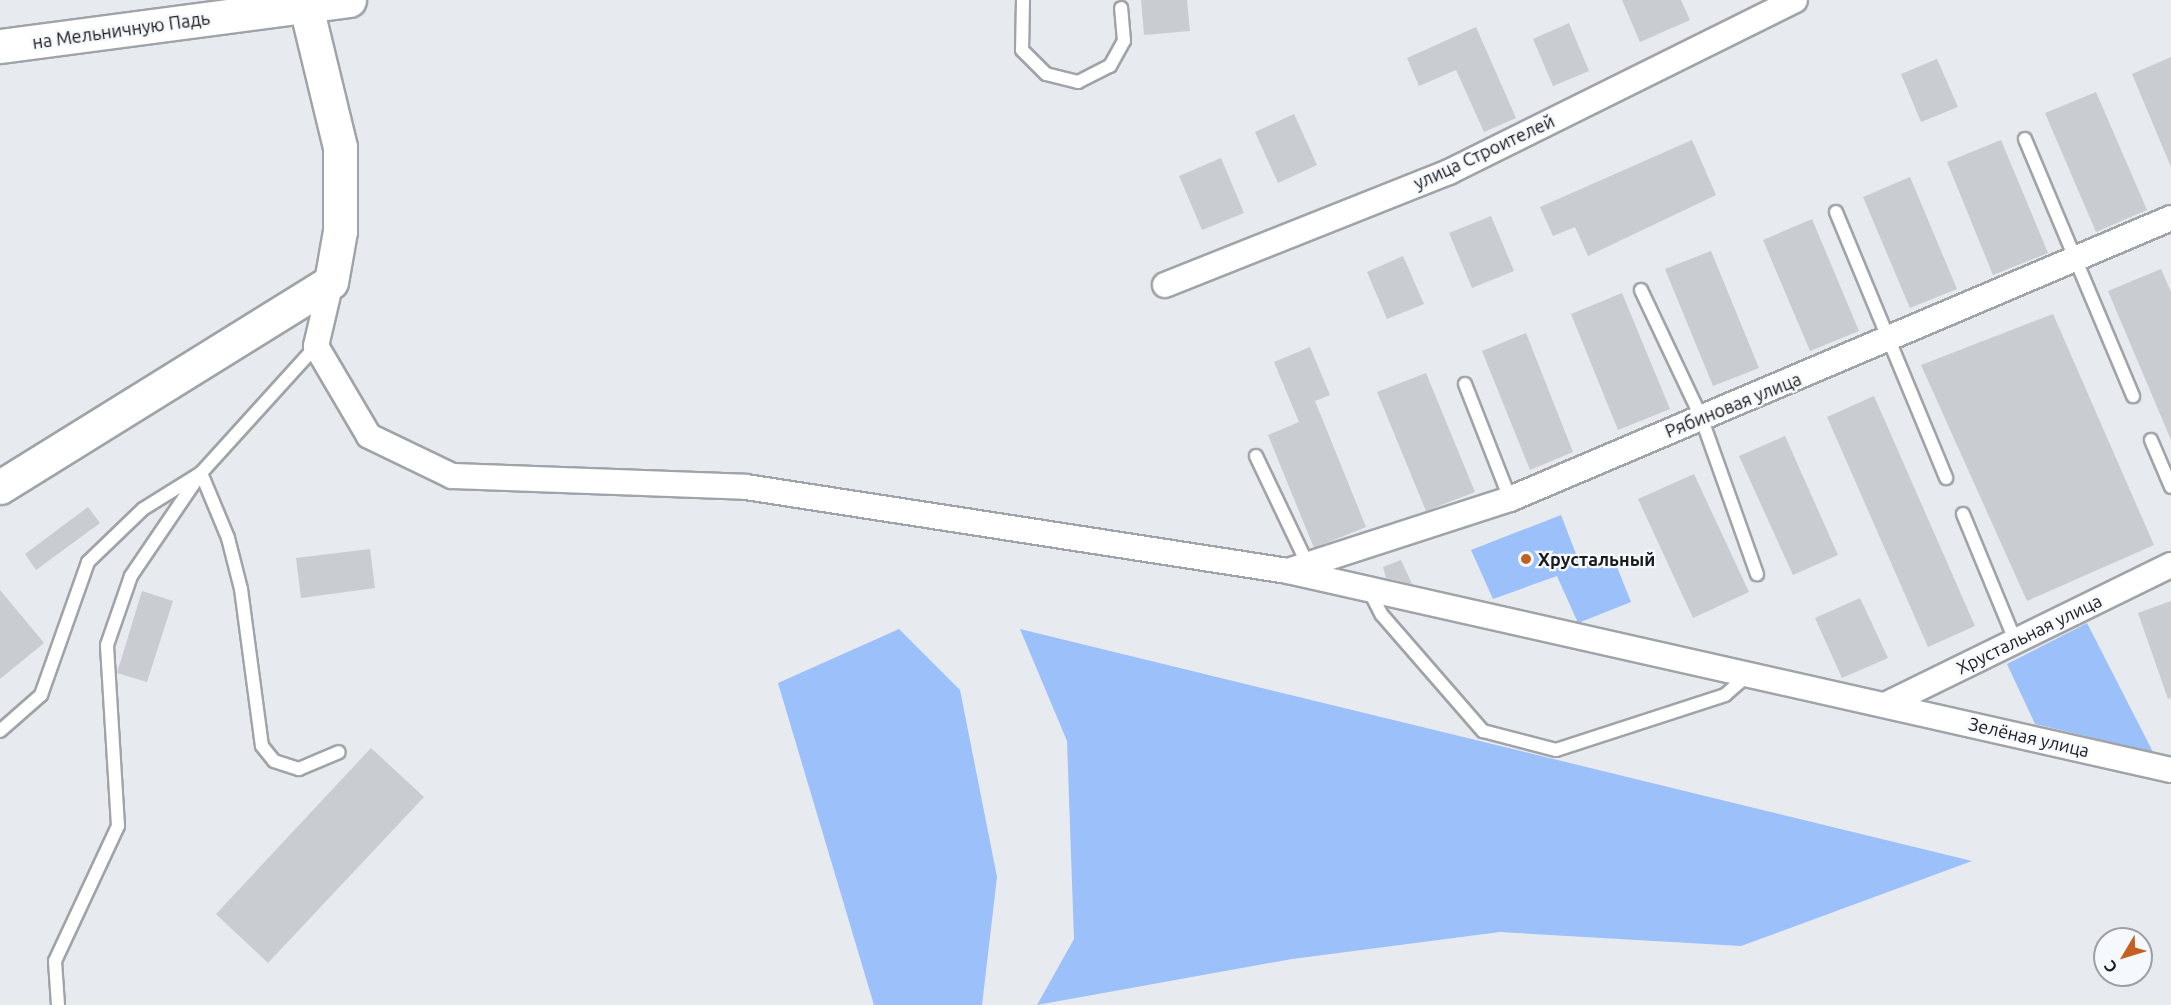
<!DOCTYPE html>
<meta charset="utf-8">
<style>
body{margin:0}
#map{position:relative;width:2171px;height:1005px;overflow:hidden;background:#e7eaef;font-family:Ubuntu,sans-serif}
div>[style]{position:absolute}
.green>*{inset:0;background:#9bc0fa}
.building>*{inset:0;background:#c9ccd0}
.roads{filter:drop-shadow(2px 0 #a0a3a7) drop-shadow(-2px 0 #a0a3a7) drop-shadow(0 2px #a0a3a7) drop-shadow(0 -2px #a0a3a7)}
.lane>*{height:12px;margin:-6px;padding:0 6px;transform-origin:6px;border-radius:6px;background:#fff}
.street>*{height:24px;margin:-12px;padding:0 12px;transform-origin:12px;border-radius:12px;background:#fff}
.secondary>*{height:33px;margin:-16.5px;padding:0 16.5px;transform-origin:16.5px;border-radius:16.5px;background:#fff}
.dots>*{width:16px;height:16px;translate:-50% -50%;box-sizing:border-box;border:3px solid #f5f8fc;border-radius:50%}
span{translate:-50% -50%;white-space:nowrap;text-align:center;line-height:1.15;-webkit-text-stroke:4.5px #f5f8fc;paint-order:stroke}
.street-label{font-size:18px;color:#191a1c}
.poi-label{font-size:18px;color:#191a1c;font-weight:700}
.left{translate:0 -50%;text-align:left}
.north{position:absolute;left:2093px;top:927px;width:60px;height:60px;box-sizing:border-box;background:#f5f8fc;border:2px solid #9d9fa2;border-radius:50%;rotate:232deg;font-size:16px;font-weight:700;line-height:24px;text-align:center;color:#191a1c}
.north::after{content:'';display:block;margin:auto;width:21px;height:27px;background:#c26121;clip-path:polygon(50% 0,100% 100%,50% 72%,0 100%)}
</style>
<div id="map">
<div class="green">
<i style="clip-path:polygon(1561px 515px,1581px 567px,1613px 557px,1631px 602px,1578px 623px,1557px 576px,1493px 599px,1471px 550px)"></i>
<i style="clip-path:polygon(2087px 623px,2153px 752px,2035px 724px,2007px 664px)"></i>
<i style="clip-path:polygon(899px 629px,960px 690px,997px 877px,982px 1005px,874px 1005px,778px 683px)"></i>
<i style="clip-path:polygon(1020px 629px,1972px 861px,1741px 946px,1500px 932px,1292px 959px,1037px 1005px,1074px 939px,1067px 741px)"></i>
</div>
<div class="building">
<i style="clip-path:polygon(1141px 0,1187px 0,1190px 31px,1144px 35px)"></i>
<i style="clip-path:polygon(1622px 0,1681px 0,1690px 20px,1640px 42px)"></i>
<i style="clip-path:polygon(1569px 23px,1589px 71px,1553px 86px,1533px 39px)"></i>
<i style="clip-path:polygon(1476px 27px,1516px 118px,1484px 132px,1456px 70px,1419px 86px,1407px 58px)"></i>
<i style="clip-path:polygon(2171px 57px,2171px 167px,2132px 74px)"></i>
<i style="clip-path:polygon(1937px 59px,1958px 107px,1921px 122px,1901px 74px)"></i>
<i style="clip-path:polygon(2096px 92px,2147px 210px,2096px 232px,2045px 113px)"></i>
<i style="clip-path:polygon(1294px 114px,1317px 165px,1278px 183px,1255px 132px)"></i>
<i style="clip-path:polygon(1692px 140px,1716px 195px,1588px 256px,1575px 227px,1553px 236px,1540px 207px)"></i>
<i style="clip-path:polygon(2001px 140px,2048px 253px,1993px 275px,1947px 162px)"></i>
<i style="clip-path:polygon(1221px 158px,1244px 213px,1202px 230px,1179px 176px)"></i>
<i style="clip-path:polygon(1910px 177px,1957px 289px,1910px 308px,1863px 197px)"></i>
<i style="clip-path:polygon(1491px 216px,1514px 271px,1472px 288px,1449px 233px)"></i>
<i style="clip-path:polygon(1812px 219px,1859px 331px,1810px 351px,1763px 240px)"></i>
<i style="clip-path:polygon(1711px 251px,1759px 368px,1713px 386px,1665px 269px)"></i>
<i style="clip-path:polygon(1403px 256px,1424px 304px,1387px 319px,1367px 272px)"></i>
<i style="clip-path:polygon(2161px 269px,2171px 292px,2171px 440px,2108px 291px)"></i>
<i style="clip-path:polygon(1622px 293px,1670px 409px,1618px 430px,1571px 314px)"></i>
<i style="clip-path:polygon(2053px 314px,2154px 545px,2027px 601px,1921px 365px)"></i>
<i style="clip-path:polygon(1526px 333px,1573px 452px,1530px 470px,1482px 351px)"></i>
<i style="clip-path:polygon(1310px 347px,1330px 395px,1315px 401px,1366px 527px,1314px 548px,1268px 435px,1299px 422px,1274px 362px)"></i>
<i style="clip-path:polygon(1426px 373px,1475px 492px,1426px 511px,1377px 392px)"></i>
<i style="clip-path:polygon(1874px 396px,1975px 626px,1928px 647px,1827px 417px)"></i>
<i style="clip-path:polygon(1785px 436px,1838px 555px,1793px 575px,1739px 456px)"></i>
<i style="clip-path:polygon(1694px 474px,1749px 592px,1693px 618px,1638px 499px)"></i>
<i style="clip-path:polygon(88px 507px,100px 523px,36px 570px,25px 554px)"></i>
<i style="clip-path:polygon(370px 549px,375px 588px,301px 598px,296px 558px)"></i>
<i style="clip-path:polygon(1401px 560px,1412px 584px,1386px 578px,1383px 567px)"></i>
<i style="clip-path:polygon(0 590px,44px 643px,0 679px)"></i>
<i style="clip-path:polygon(142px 591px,173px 601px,147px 682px,117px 673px)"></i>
<i style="clip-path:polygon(1860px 598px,1888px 658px,1842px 678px,1815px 618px)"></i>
<i style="clip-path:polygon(2171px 601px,2171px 698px,2168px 699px,2138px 613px)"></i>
<i style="clip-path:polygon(371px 748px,424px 797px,268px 963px,216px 914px)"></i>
</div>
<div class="roads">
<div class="lane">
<i style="left:1023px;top:0;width:50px;rotate:91.1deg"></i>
<i style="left:1022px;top:50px;width:34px;rotate:45deg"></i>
<i style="left:1046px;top:74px;width:33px;rotate:14deg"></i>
<i style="left:1078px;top:82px;width:36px;rotate:-27deg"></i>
<i style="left:1110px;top:66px;width:29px;rotate:-61deg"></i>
<i style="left:1124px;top:41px;width:33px;rotate:-95deg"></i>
<i style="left:2025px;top:139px;width:279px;rotate:67.2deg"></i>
<i style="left:1836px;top:212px;width:288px;rotate:67.5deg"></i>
<i style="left:1641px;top:290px;width:140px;rotate:64.7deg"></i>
<i style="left:1701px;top:417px;width:167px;rotate:70.4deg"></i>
<i style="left:1465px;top:384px;width:123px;rotate:68.6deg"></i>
<i style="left:2151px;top:440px;width:51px;rotate:66.9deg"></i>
<i style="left:1256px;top:456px;width:119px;rotate:64.5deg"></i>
<i style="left:201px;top:473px;width:70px;rotate:67.4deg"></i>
<i style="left:228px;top:538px;width:53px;rotate:75.7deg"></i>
<i style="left:241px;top:589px;width:158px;rotate:82.4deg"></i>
<i style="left:262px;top:746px;width:19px;rotate:51deg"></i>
<i style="left:274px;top:761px;width:26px;rotate:18deg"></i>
<i style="left:299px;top:769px;width:43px;rotate:-23deg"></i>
<i style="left:1963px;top:514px;width:136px;rotate:67.6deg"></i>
<i style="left:1369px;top:590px;width:28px;rotate:63deg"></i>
<i style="left:1382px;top:615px;width:154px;rotate:49deg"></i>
<i style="left:1483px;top:731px;width:75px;rotate:14.6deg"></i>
<i style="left:1556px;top:750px;width:178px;rotate:-18deg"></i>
<i style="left:1725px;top:695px;width:30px;rotate:-41deg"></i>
<i style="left:0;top:731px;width:55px;rotate:-41.3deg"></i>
<i style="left:41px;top:695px;width:141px;rotate:-70.5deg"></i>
<i style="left:88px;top:562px;width:76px;rotate:-43.9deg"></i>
<i style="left:143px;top:509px;width:68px;rotate:-31.8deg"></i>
<i style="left:201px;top:473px;width:171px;rotate:-47.8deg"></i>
<i style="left:58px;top:1005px;width:44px;rotate:-93.9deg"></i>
<i style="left:55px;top:961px;width:149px;rotate:-65deg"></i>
<i style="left:118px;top:826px;width:181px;rotate:-93.5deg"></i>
<i style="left:107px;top:645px;width:73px;rotate:-70.8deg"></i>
<i style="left:131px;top:576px;width:125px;rotate:-55.8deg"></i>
</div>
<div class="street">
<i style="left:331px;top:282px;width:66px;rotate:103.2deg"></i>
<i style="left:316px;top:346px;width:104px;rotate:59.5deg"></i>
<i style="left:369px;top:436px;width:92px;rotate:25.7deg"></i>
<i style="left:452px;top:476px;width:294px;rotate:2.1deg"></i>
<i style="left:746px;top:487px;width:548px;rotate:8.81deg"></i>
<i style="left:1288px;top:571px;width:905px;rotate:12.7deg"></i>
<i style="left:1165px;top:285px;width:306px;rotate:-21.7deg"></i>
<i style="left:1449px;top:172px;width:386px;rotate:-26.4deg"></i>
<i style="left:1288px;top:571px;width:233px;rotate:-18deg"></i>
<i style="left:1510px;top:499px;width:718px;rotate:-23.03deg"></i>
<i style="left:1887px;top:704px;width:316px;rotate:-26.1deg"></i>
</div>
<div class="secondary">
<i style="left:0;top:46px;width:352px;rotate:-7.5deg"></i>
<i style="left:0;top:487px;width:389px;rotate:-31.8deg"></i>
<i style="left:331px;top:282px;width:52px;rotate:-80deg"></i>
<i style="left:340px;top:231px;width:84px;rotate:-90deg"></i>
<i style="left:340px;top:147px;width:145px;rotate:-103.6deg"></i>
</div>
</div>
<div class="dots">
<i style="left:1526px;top:559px;background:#c26121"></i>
</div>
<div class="street-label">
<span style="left:121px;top:30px;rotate:-8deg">на Мельничную Падь</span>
<span style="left:1484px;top:152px;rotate:-25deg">улица Строителей</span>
<span style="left:1733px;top:405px;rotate:-22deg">Рябиновая улица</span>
<span style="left:2029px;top:634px;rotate:-26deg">Хрустальная улица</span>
<span style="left:2029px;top:737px;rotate:13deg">Зелёная улица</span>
</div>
<div class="poi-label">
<span class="left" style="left:1538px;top:559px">Хрустальный</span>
</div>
<div class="north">С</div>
</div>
